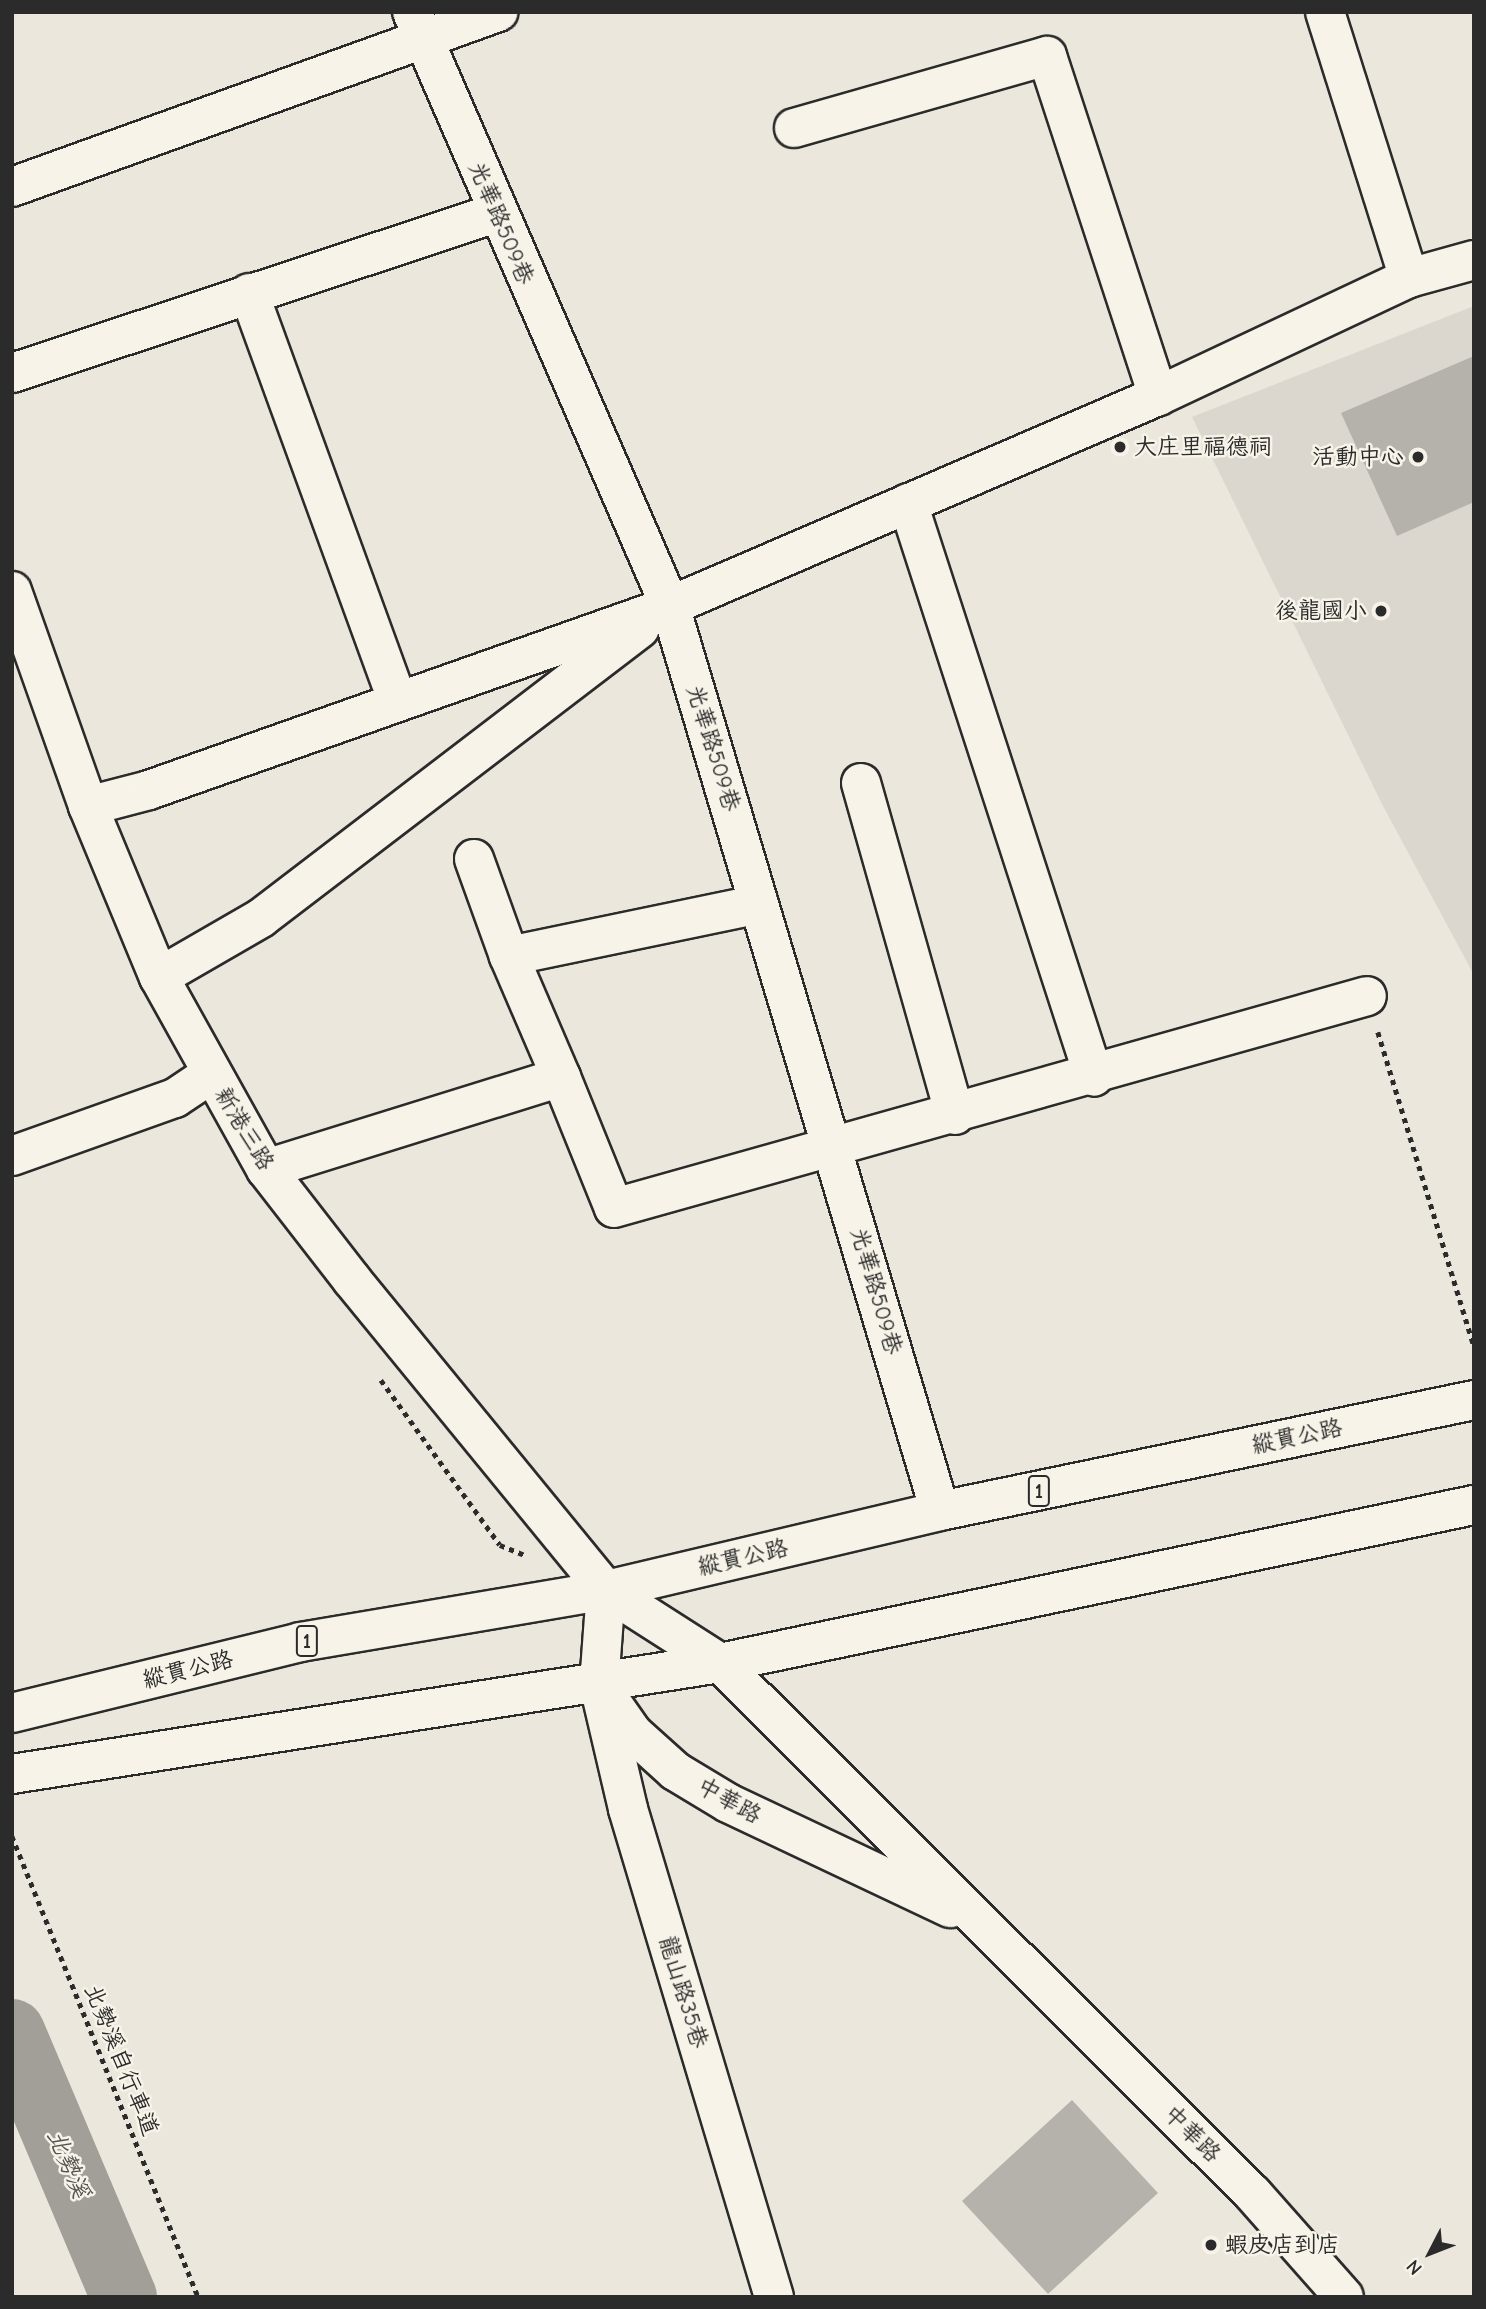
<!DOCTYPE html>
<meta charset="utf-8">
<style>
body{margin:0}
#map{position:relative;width:1486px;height:2309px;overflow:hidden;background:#ebe7dd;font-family:"Comic Neue","LXGW WenKai TC",sans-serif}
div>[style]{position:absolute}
.built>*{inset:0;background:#dbd7ce}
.river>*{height:66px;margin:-33px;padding:0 33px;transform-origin:33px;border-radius:33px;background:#a29f98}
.building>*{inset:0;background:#b5b2ab}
.path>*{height:4.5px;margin-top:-2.25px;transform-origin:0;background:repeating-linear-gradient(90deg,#2b2b2b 0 5px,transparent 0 10px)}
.roads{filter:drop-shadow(2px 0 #2b2b2b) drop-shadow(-2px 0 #2b2b2b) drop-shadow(0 2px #2b2b2b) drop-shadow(0 -2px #2b2b2b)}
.minor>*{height:38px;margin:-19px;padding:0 19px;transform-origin:19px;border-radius:19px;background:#f7f3e8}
.major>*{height:38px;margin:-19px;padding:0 19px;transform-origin:19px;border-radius:19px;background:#f7f3e8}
.dots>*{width:19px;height:19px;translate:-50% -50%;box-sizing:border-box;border:4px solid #f7f3e8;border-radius:50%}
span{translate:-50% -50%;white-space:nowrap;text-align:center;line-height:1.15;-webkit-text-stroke:5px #f7f3e8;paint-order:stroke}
.shield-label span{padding:2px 5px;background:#f7f3e8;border:2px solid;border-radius:5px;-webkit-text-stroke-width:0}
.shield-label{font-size:21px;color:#2b2b2b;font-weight:700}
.street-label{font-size:23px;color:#2b2b2b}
.poi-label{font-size:23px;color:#2b2b2b}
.left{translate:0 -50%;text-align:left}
.right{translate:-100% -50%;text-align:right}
.water-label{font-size:24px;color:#555451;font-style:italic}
.frame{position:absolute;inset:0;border:14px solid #2b2b2b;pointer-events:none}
.north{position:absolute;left:1395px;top:2218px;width:70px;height:70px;-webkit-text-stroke:5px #f7f3e8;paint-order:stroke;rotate:228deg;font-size:19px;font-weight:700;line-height:28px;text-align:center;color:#2b2b2b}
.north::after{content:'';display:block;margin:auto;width:24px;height:32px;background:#2b2b2b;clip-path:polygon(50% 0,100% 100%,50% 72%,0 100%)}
</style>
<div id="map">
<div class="built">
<i style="clip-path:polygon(1474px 306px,1474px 975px,1383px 806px,1192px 417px)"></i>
</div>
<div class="river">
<i style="left:12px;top:2032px;width:288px;rotate:67.1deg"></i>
</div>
<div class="building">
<i style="clip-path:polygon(1474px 356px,1474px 502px,1397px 536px,1341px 413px)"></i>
<i style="clip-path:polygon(1072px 2100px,1158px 2193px,1048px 2294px,962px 2201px)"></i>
</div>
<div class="path">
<i style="left:1378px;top:1032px;width:328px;rotate:73deg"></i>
<i style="left:381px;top:1380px;width:203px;rotate:54.2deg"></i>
<i style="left:500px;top:1545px;width:29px;rotate:22deg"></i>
<i style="left:12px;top:1836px;width:497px;rotate:68deg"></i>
</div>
<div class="roads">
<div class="minor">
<i style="left:412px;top:12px;width:648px;rotate:66.52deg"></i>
<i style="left:670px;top:606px;width:944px;rotate:73.39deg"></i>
<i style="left:1325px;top:12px;width:279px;rotate:72.5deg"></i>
<i style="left:794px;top:128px;width:263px;rotate:-15.9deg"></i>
<i style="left:1047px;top:56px;width:358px;rotate:71.9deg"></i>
<i style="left:12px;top:187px;width:517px;rotate:-19.8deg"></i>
<i style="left:249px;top:293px;width:435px;rotate:70deg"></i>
<i style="left:12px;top:373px;width:510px;rotate:-18.29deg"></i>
<i style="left:908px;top:503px;width:603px;rotate:72.05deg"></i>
<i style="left:12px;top:591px;width:228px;rotate:70.5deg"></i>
<i style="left:88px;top:806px;width:185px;rotate:67.5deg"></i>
<i style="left:159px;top:977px;width:220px;rotate:60.9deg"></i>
<i style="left:266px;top:1169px;width:140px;rotate:52.2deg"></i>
<i style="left:352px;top:1280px;width:401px;rotate:50.7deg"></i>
<i style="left:606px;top:1590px;width:135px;rotate:32.6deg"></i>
<i style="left:720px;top:1663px;width:752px;rotate:44.89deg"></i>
<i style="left:1253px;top:2194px;width:137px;rotate:48.5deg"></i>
<i style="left:861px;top:783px;width:345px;rotate:74.2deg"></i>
<i style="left:88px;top:806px;width:63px;rotate:-14.7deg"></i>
<i style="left:149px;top:790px;width:553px;rotate:-19.45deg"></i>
<i style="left:670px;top:606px;width:531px;rotate:-23.28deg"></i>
<i style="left:1158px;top:396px;width:277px;rotate:-25.2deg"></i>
<i style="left:1409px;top:278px;width:67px;rotate:-15.5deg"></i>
<i style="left:474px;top:859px;width:103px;rotate:70.2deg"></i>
<i style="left:159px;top:977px;width:118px;rotate:-30deg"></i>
<i style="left:261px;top:918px;width:477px;rotate:-37.4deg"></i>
<i style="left:561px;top:1077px;width:141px;rotate:68deg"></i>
<i style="left:614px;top:1208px;width:782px;rotate:-15.72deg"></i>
<i style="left:12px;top:1156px;width:173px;rotate:-19.6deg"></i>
<i style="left:175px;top:1098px;width:43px;rotate:-33.7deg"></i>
<i style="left:266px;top:1169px;width:309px;rotate:-17.3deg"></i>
<i style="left:561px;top:1077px;width:132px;rotate:-113.3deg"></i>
<i style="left:509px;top:956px;width:255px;rotate:-11.7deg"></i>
<i style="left:606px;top:1590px;width:95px;rotate:94.2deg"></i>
<i style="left:599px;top:1685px;width:127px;rotate:76.8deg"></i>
<i style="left:628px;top:1809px;width:509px;rotate:73.34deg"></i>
<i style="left:607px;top:1696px;width:45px;rotate:54.9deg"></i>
<i style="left:633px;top:1733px;width:57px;rotate:42.1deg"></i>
<i style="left:675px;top:1771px;width:62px;rotate:31.1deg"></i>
<i style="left:728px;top:1803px;width:246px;rotate:25.3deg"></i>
</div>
<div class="major">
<i style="left:12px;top:1713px;width:297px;rotate:-13.8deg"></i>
<i style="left:300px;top:1642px;width:310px;rotate:-9.6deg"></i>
<i style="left:606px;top:1590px;width:343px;rotate:-13.3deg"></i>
<i style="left:940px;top:1511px;width:545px;rotate:-11.74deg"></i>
<i style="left:12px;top:1774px;width:717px;rotate:-8.91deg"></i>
<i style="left:720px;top:1663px;width:770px;rotate:-11.84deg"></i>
</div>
</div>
<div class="dots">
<i style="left:1120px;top:447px;background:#2b2b2b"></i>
<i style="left:1418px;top:457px;background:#2b2b2b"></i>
<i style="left:1381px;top:611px;background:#2b2b2b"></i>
<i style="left:1211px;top:2245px;background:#2b2b2b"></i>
</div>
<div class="shield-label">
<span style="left:1039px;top:1491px">1</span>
<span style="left:307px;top:1641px">1</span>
</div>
<div class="street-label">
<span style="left:501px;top:223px;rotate:67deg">光華路509巷</span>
<span style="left:713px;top:748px;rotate:73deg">光華路509巷</span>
<span style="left:244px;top:1129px;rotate:59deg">新港三路</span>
<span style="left:876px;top:1291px;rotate:74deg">光華路509巷</span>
<span style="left:1297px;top:1437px;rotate:-12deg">縱貫公路</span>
<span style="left:743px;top:1558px;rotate:-13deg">縱貫公路</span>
<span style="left:188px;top:1670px;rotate:-14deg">縱貫公路</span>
<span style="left:729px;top:1801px;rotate:29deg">中華路</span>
<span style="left:683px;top:1992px;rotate:73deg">龍山路35巷</span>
<span style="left:121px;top:2060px;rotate:68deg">北勢溪自行車道</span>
<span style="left:1192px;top:2134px;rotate:45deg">中華路</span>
</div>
<div class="poi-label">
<span class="left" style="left:1134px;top:447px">大庄里福德祠</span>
<span class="right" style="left:1404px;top:457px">活動中心</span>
<span class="right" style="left:1367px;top:611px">後龍國小</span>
<span class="left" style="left:1225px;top:2245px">蝦皮店到店</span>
</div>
<div class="water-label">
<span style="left:68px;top:2164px;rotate:67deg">北勢溪</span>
</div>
<div class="frame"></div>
<div class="north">N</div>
</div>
